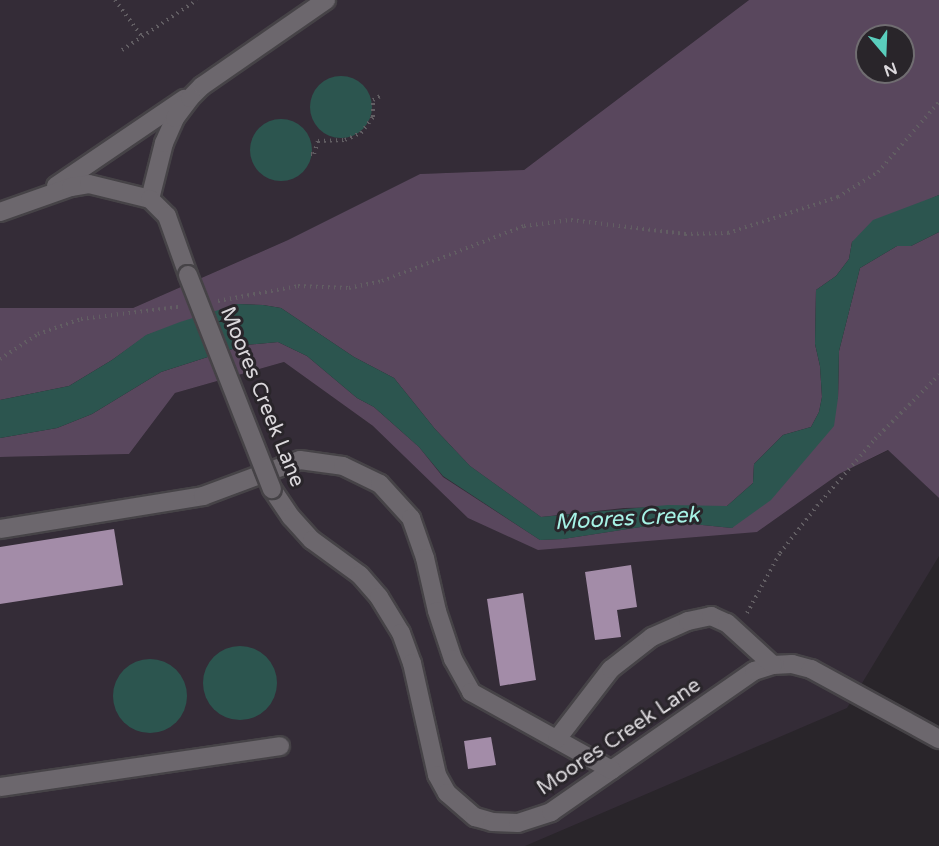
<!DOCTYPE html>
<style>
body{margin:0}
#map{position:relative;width:939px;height:846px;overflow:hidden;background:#29252a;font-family:"Varela Round",sans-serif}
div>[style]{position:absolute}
.built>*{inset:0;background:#342c37}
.green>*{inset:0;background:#59475d}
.water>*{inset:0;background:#2c554f}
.round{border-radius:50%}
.building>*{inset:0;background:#a38ca8}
.path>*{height:4px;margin-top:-2px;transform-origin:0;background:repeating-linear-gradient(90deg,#625e63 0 1.5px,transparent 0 6px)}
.roads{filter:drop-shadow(2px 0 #464347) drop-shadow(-2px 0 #464347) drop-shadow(0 2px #464347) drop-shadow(0 -2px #464347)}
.minor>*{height:18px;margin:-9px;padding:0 9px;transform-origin:9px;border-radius:9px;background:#6c676d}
.bridges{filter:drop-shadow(2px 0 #464347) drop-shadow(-2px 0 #464347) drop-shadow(0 2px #464347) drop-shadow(0 -2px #464347)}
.minor-bridge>*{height:18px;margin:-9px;padding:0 9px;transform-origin:9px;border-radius:9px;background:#6c676d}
span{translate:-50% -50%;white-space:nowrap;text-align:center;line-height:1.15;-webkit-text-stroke:6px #29252a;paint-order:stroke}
.street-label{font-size:21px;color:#dbd8dc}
.water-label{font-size:22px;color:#a6f2e5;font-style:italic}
.north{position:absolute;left:855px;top:24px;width:60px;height:60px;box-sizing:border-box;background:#29252a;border:2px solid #706d71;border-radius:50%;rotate:161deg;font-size:16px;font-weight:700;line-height:24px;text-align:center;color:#dbd8dc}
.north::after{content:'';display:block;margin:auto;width:21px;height:27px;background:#5acebd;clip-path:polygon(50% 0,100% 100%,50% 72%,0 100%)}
</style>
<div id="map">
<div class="built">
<i style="clip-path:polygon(0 0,749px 0,524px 170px,420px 174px,288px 240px,133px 308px,0 308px)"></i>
<i style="clip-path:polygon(284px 362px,373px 426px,757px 532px,839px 474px,889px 450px,939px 498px,939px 556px,847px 708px,525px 846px,0 846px,0 457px,129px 454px,175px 393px)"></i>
</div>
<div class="green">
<i style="clip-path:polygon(evenodd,749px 0,939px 0,939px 195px,910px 208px,852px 242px,849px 259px,836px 276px,816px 290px,815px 344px,820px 366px,822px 397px,819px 412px,811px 427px,783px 435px,754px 464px,753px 483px,727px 506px,624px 508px,541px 517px,470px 466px,435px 429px,394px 378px,354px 357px,281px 308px,263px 305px,238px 304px,147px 335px,112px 360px,69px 386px,0 400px,0 308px,133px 308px,288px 240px,420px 174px,524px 170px,749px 0,867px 36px,903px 36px,903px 72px,867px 72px,867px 36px)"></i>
<i style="clip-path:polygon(939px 232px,939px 498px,888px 450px,839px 474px,757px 532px,538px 550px,468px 518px,373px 426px,284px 362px,175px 393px,129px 454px,0 457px,0 438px,57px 428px,92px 414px,161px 372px,245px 345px,278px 342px,307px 356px,357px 398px,374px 407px,419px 447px,443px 477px,540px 540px,563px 539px,673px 522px,732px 528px,838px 398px,839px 351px,860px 268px,897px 246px,911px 246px)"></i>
</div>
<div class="water">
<i class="round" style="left:310px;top:76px;width:62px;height:62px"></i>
<i class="round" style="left:250px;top:119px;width:62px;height:62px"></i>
<i style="clip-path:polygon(939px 195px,939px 232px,911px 246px,897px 246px,860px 268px,839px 351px,838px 398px,834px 426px,771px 500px,732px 528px,673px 522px,563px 539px,540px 540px,443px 476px,419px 447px,374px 407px,357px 398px,307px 356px,278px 342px,245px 345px,161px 372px,92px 414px,57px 428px,0 438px,0 400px,69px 386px,112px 360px,146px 335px,180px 322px,238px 304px,263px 305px,281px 308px,354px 357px,394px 378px,435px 429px,470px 466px,541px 517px,668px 505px,727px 506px,753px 483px,754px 464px,783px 435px,811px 427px,819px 412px,822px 397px,820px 366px,815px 344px,816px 290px,836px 276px,849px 259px,852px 242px,873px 220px)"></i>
<i class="round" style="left:203px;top:646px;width:74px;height:74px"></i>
<i class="round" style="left:113px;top:659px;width:74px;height:74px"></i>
</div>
<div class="building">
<i style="clip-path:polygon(114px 529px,123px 585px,0 604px,0 547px)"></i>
<i style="clip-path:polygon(631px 565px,637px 607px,617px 610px,621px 637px,595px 640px,585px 572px)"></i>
<i style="clip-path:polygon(523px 593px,536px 680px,500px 686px,487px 599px)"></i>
<i style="clip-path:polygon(491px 737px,496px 765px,468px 769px,464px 741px)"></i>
</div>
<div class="path">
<i style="left:115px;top:0;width:47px;rotate:53.6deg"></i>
<i style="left:122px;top:50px;width:90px;rotate:-33.7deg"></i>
<i style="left:311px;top:154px;width:3px"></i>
<i style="left:314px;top:154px;width:14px;rotate:-73deg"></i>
<i style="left:318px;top:141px;width:27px;rotate:-2deg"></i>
<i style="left:345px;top:140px;width:17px;rotate:-24deg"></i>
<i style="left:361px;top:133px;width:20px;rotate:-53deg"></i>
<i style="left:373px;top:117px;width:17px;rotate:-90deg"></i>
<i style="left:373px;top:100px;width:10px;rotate:-29deg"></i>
<i style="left:218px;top:301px;width:81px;rotate:-10.6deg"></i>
<i style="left:298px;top:286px;width:51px;rotate:2.2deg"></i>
<i style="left:349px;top:288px;width:34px;rotate:-12deg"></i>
<i style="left:382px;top:281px;width:152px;rotate:-21.2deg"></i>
<i style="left:524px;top:226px;width:47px;rotate:-7.3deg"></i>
<i style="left:571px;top:220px;width:115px;rotate:7deg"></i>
<i style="left:685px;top:234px;width:43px;rotate:-1.3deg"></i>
<i style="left:728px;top:233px;width:116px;rotate:-18.1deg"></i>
<i style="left:838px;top:197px;width:47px;rotate:-32deg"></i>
<i style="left:878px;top:172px;width:93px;rotate:-48.9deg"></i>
<i style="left:0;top:359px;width:45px;rotate:-33.3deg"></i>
<i style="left:38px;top:334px;width:46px;rotate:-19.2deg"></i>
<i style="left:81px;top:319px;width:98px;rotate:-7.1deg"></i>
<i style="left:747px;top:613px;width:68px;rotate:-61.2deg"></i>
<i style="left:780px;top:553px;width:60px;rotate:-51.8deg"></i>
<i style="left:817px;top:506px;width:89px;rotate:-49.1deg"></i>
<i style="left:875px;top:439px;width:91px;rotate:-45deg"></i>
</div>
<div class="roads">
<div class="minor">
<i style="left:56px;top:186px;width:155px;rotate:-34.2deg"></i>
<i style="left:150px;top:199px;width:58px;rotate:-76deg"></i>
<i style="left:164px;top:143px;width:27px;rotate:-66deg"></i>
<i style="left:175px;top:118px;width:25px;rotate:-53deg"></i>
<i style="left:190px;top:98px;width:17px;rotate:-45deg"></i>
<i style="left:202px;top:86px;width:151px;rotate:-34.7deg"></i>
<i style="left:0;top:212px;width:75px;rotate:-19.4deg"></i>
<i style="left:71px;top:187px;width:18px;rotate:-9deg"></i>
<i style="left:89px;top:184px;width:63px;rotate:13.8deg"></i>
<i style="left:150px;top:199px;width:24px;rotate:45deg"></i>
<i style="left:167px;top:216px;width:63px;rotate:70.4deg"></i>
<i style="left:272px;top:489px;width:34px;rotate:56deg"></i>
<i style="left:291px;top:517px;width:31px;rotate:48deg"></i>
<i style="left:312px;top:540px;width:59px;rotate:36.1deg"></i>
<i style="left:360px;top:575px;width:29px;rotate:49deg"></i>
<i style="left:379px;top:597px;width:42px;rotate:58.6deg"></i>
<i style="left:401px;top:633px;width:32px;rotate:70deg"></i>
<i style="left:412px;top:663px;width:115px;rotate:77.4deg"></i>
<i style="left:437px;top:775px;width:21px;rotate:61deg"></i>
<i style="left:447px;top:793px;width:37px;rotate:41deg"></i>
<i style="left:475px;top:817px;width:18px;rotate:16deg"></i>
<i style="left:492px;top:822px;width:26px;rotate:2deg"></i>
<i style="left:518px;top:823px;width:35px;rotate:-18deg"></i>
<i style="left:551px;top:812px;width:247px;rotate:-34.8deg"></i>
<i style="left:754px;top:671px;width:20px;rotate:-18deg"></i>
<i style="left:773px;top:665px;width:19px;rotate:-3deg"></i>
<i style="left:792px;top:664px;width:20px;rotate:15deg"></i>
<i style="left:811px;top:669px;width:146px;rotate:28.7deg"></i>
<i style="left:0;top:529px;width:206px;rotate:-9.2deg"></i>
<i style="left:203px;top:496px;width:103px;rotate:-20.4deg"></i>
<i style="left:300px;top:460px;width:43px;rotate:7.9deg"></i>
<i style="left:343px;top:466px;width:41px;rotate:25.9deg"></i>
<i style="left:380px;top:484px;width:46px;rotate:47.6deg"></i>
<i style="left:411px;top:518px;width:42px;rotate:70.7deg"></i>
<i style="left:425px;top:558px;width:54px;rotate:77.2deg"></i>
<i style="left:437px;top:611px;width:51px;rotate:71.6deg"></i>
<i style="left:453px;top:659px;width:38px;rotate:61deg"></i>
<i style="left:471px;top:692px;width:161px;rotate:29deg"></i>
<i style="left:557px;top:739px;width:88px;rotate:-52.4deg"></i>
<i style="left:611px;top:669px;width:52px;rotate:-38deg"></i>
<i style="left:652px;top:637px;width:39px;rotate:-24deg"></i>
<i style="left:688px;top:621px;width:24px;rotate:-12deg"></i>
<i style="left:711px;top:616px;width:17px;rotate:24deg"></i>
<i style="left:727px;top:623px;width:62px;rotate:42.4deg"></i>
<i style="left:0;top:787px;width:283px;rotate:-8.3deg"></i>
</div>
</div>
<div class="bridges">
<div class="minor-bridge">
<i style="left:188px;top:275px;width:230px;rotate:68.6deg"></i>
</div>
</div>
<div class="street-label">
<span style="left:262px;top:397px;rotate:68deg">Moores Creek Lane</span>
<span style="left:619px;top:737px;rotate:-34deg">Moores Creek Lane</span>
</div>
<div class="water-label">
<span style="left:627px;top:519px;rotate:-3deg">Moores Creek</span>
</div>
<div class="north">N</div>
</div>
